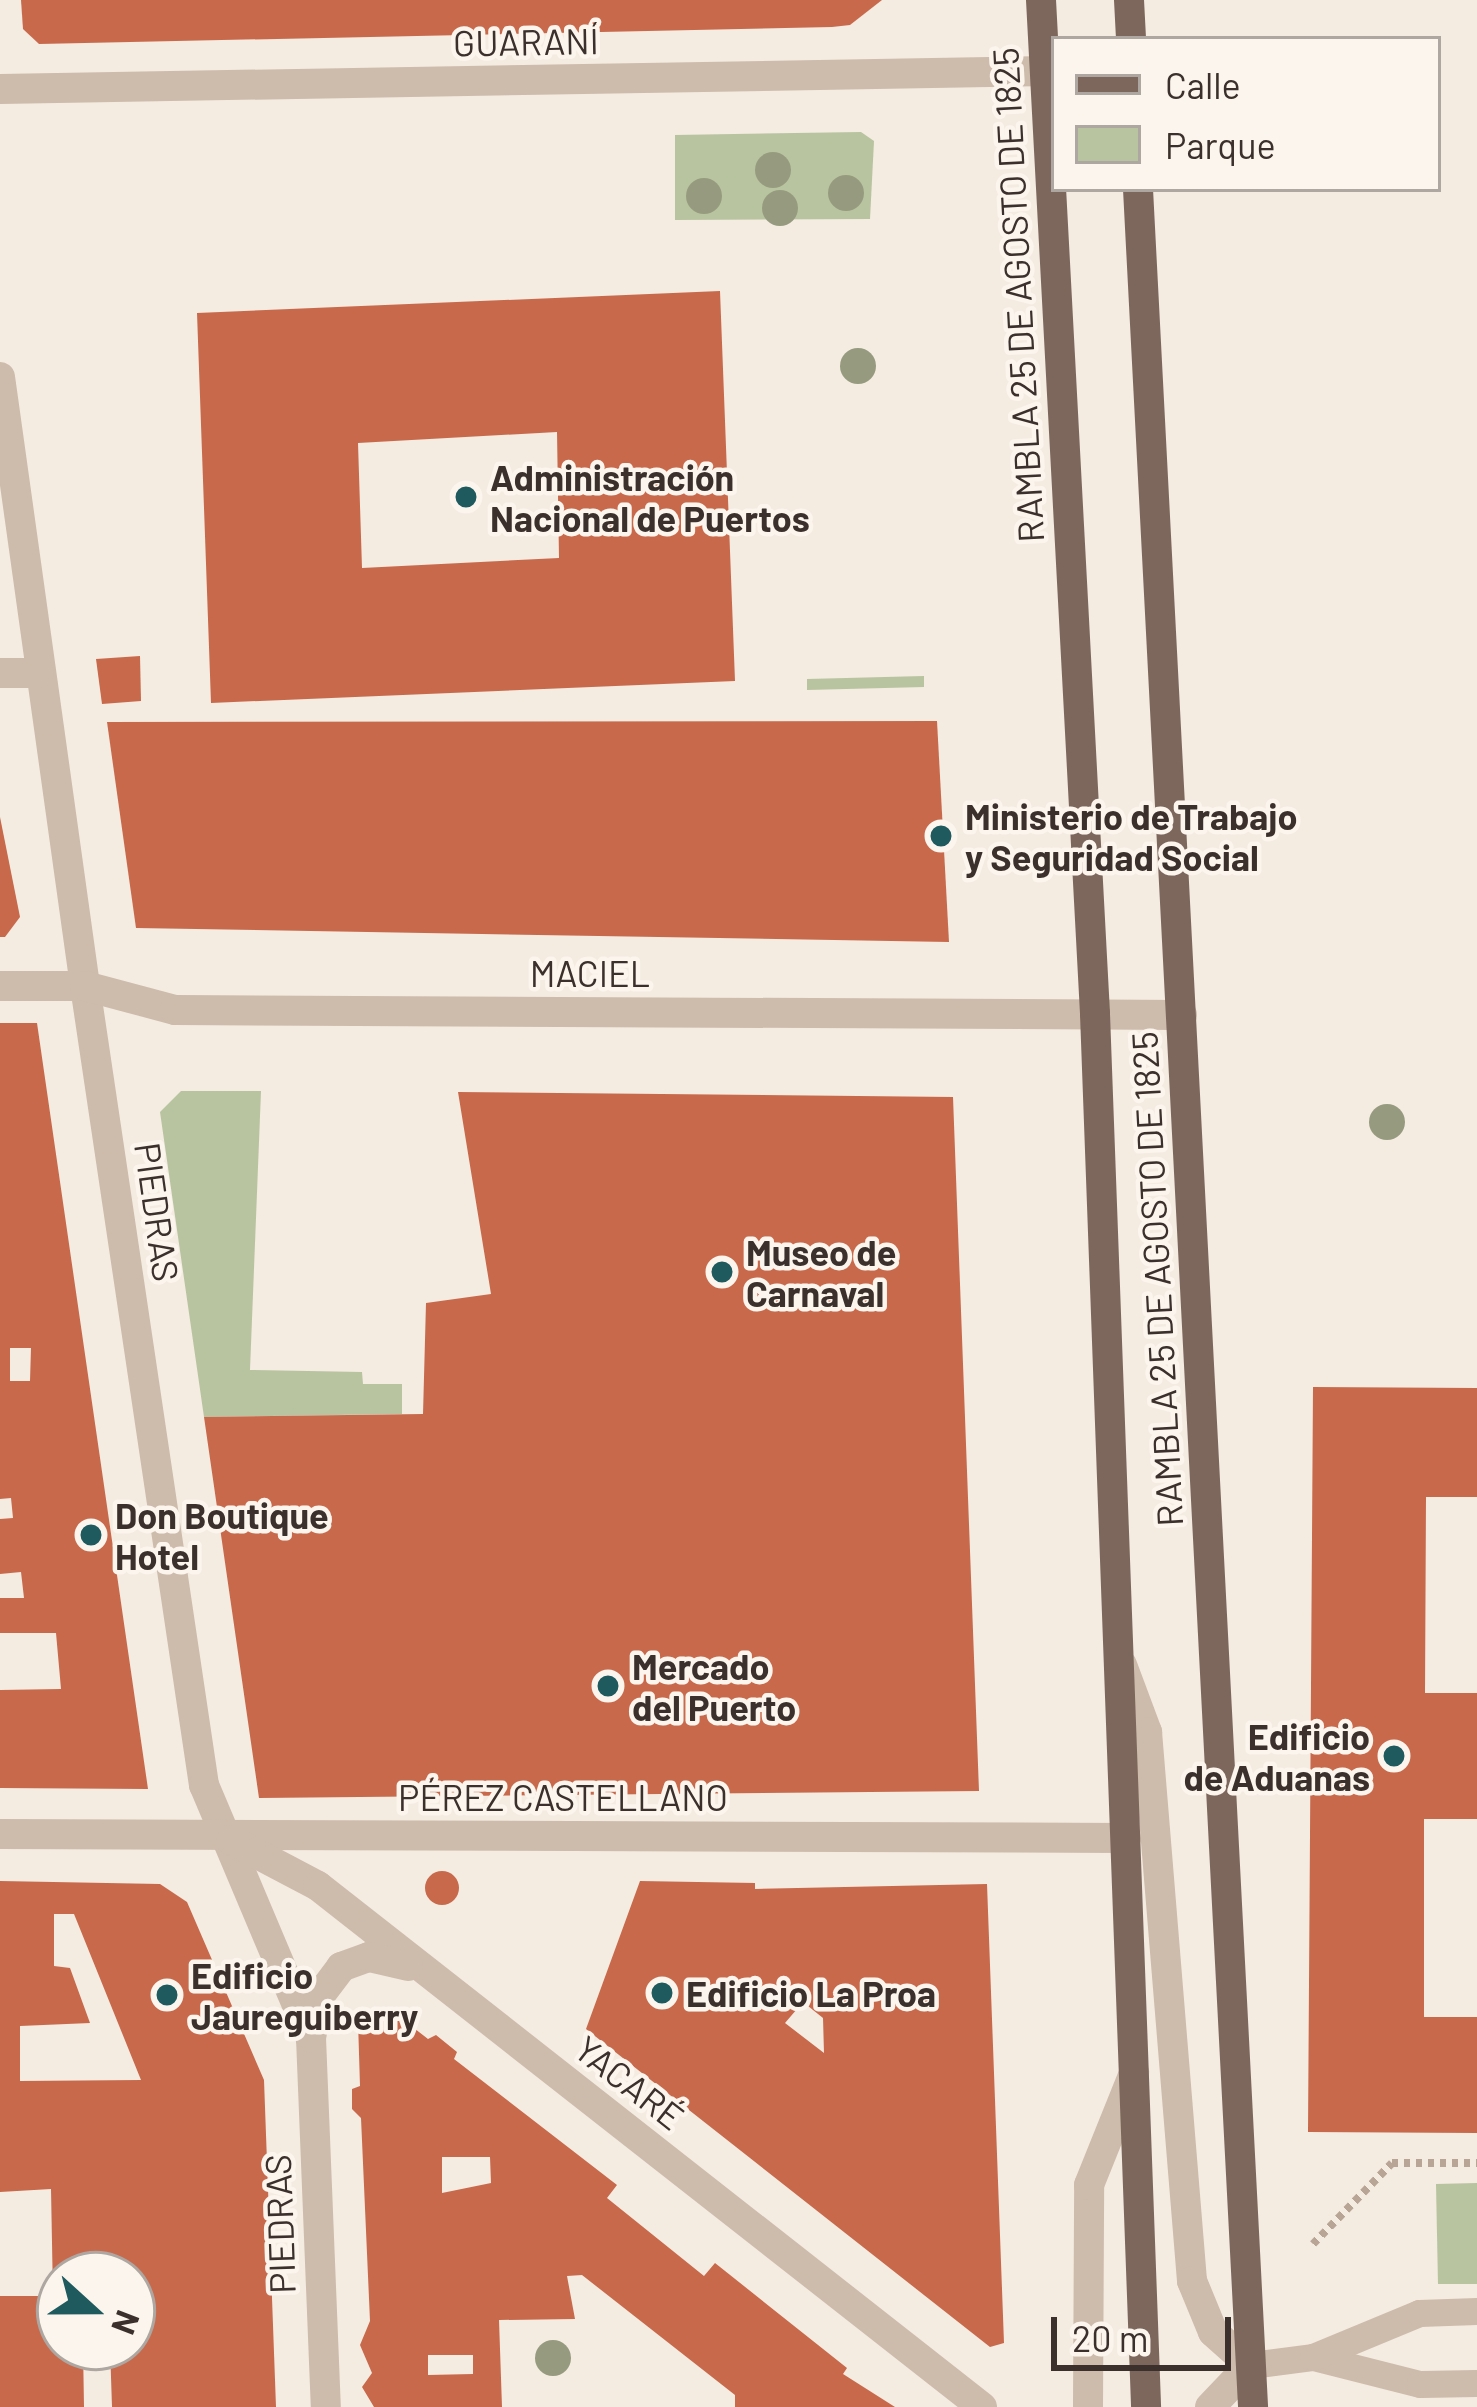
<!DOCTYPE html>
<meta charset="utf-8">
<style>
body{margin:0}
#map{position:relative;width:1477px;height:2407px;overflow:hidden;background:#f4ebe1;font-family:Barlow,sans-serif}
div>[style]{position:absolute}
.green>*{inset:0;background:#b8c4a0}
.building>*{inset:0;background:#c8694b}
.round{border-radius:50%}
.path>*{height:8px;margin-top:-4px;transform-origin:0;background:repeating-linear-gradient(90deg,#b9a596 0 6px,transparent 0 12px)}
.service>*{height:27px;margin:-13.5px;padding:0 13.5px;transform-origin:13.5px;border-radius:13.5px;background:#cdbbac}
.pedestrian>*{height:30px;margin:-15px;padding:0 15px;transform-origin:15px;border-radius:15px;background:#cdbbac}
.minor>*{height:30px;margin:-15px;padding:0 15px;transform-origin:15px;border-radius:15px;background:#cdbbac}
.primary>*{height:30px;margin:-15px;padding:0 15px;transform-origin:15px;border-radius:15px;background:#7d675c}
.trees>*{width:36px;height:36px;margin:-18px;border-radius:50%;background:#969b7f}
.dots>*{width:33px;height:33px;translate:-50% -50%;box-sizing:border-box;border:6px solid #fbf5ee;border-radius:50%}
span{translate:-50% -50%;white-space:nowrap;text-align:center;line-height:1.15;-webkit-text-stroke:9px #fbf5ee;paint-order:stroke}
.street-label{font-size:36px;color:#3b302b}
.poi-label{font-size:36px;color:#3b302b;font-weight:700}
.left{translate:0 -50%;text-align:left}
.right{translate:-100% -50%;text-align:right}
.legend{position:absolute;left:1051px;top:36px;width:390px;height:156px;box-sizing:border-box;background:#fbf5ee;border:3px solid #aea6a0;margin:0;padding:15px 21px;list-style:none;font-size:36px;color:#3b302b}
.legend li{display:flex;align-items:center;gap:24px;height:60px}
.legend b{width:60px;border:3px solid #aea6a0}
.north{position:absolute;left:36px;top:2251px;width:120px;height:120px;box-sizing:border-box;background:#fbf5ee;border:3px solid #aea6a0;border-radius:50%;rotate:111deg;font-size:33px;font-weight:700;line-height:48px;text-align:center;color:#3b302b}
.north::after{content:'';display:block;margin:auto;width:42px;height:54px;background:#1f5a5e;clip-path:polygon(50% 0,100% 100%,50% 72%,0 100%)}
.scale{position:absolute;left:1051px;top:2317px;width:180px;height:54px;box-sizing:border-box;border:6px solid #3b302b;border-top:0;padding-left:15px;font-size:36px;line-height:42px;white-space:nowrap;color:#3b302b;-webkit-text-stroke:9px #fbf5ee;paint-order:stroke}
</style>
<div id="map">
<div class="green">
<i style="clip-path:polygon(861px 132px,874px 141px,870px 219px,675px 220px,675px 135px)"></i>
<i style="clip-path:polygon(924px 676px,924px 687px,807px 690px,807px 679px)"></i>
<i style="clip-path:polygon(181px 1091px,261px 1091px,250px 1370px,362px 1372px,363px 1384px,402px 1384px,402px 1414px,204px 1417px,160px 1112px)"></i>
<i style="clip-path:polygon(1477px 2183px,1477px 2284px,1438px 2284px,1436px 2184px)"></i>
</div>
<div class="building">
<i style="clip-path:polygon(21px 0,882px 0,850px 25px,832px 27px,39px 44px,23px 29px)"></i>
<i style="clip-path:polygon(evenodd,720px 291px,735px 681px,211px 703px,197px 313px,720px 291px,557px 432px,559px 558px,362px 568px,358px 443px,557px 432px)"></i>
<i style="clip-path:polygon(140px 656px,141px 701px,102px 704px,96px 659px)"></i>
<i style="clip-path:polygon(937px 721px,949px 942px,136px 928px,107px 722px)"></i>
<i style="clip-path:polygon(0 817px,20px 917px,5px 937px,0 937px)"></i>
<i style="clip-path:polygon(evenodd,0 1023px,37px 1023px,148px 1789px,0 1788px,0 1690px,61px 1689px,56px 1633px,0 1633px,0 1598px,24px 1598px,21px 1572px,0 1574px,0 1519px,13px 1518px,11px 1498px,0 1499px,0 1023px,10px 1348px,31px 1348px,30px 1381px,10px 1381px,10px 1348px)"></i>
<i style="clip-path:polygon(458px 1092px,953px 1097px,979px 1791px,259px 1798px,204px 1417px,423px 1414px,426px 1303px,491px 1294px)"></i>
<i style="clip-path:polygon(1313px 1387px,1477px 1388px,1477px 1497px,1426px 1497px,1425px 1693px,1477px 1693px,1477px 1819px,1424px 1819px,1424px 2017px,1477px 2017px,1477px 2133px,1308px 2132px)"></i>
<i class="round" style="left:425px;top:1871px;width:34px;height:34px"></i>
<i style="clip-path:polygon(evenodd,0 1881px,160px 1884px,187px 1902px,264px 2080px,276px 2407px,112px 2407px,110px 2347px,132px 2347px,132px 2275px,60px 2275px,60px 2347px,83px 2347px,84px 2407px,0 2407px,0 2296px,53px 2296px,51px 2189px,0 2192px,0 1881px,54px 1914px,74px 1914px,141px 2080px,20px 2081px,20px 2026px,90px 2023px,70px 1968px,54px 1966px,54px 1914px)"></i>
<i style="clip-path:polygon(evenodd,640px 1881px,755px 1883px,755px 1889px,987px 1884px,1004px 2343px,990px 2347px,586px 2029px,640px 1881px,803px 2002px,823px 2018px,824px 2053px,785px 2023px,803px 2002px)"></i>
<i style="clip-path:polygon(evenodd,366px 2011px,392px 2011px,428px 2039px,436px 2035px,457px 2052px,454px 2059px,617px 2185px,607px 2198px,704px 2276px,715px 2263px,847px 2368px,843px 2374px,895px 2407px,735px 2407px,735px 2395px,582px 2275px,567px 2276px,575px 2319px,499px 2320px,502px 2407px,374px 2407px,362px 2387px,372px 2373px,360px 2345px,370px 2321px,361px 2118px,352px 2109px,352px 2089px,360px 2086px,358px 2021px,366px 2011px,442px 2157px,490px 2157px,491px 2183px,442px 2193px,442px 2157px,366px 2011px,428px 2355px,473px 2355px,473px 2374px,428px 2375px,428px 2355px)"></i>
</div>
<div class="path">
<i style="left:1313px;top:2244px;width:113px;rotate:-45.7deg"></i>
<i style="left:1392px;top:2163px;width:85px"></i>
</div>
<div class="service">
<i style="left:1313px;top:2357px;width:110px;rotate:14.2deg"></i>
<i style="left:1420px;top:2384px;width:57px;rotate:-1deg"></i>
<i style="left:1250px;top:2365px;width:64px;rotate:-7.2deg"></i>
<i style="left:1313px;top:2357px;width:115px;rotate:-22.5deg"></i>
<i style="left:1419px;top:2313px;width:58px;rotate:-2deg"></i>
</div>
<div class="pedestrian">
<i style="left:85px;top:986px;width:808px;rotate:81.53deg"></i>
<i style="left:204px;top:1785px;width:275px;rotate:67.1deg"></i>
<i style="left:311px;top:2038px;width:369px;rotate:87.7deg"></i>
<i style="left:0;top:1834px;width:1126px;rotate:0.2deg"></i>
<i style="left:231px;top:1840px;width:98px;rotate:27.9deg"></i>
<i style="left:318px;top:1886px;width:844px;rotate:38.12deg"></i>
<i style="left:311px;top:2038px;width:41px;rotate:-80.1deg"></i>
<i style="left:318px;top:1998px;width:39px;rotate:-53deg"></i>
<i style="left:341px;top:1967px;width:30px;rotate:-20deg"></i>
<i style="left:369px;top:1957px;width:40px;rotate:13deg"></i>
</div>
<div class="minor">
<i style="left:0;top:89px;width:1054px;rotate:-0.98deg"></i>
<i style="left:0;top:377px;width:615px;rotate:82.05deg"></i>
<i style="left:0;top:673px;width:39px"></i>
<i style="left:0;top:986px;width:85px"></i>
<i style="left:85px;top:986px;width:93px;rotate:14.9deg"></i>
<i style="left:175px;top:1010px;width:1007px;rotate:0.28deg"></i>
<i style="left:1122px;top:1665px;width:72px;rotate:69.5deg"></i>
<i style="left:1147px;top:1732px;width:551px;rotate:85.31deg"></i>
<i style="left:1192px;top:2281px;width:55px;rotate:67.6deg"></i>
<i style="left:1213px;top:2332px;width:50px;rotate:41.7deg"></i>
<i style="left:1250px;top:2365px;width:58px;rotate:133.6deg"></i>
<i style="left:1088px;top:2407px;width:222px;rotate:-89.7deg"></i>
<i style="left:1089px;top:2185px;width:121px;rotate:-68.1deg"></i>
</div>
<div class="primary">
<i style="left:1041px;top:0;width:1015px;rotate:86.95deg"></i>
<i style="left:1095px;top:1014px;width:1394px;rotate:87.9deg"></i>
<i style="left:1129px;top:0;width:39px;rotate:87deg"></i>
<i style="left:1138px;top:189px;width:2221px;rotate:87.03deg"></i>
</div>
<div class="trees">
<i style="left:773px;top:170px"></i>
<i style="left:846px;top:193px"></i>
<i style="left:704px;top:196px"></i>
<i style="left:780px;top:208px"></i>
<i style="left:858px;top:366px"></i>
<i style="left:1387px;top:1122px"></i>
<i style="left:553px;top:2358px"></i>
</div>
<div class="dots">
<i style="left:466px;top:497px;background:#1f5a5e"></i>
<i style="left:941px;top:836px;background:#1f5a5e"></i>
<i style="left:722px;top:1272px;background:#1f5a5e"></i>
<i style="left:91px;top:1535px;background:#1f5a5e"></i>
<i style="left:608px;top:1686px;background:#1f5a5e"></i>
<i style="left:1394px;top:1756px;background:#1f5a5e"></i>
<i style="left:662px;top:1993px;background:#1f5a5e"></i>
<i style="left:167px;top:1995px;background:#1f5a5e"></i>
</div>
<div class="street-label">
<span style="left:526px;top:41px;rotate:-1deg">GUARANÍ</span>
<span style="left:1017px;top:295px;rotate:-93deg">RAMBLA 25 DE AGOSTO DE 1825</span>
<span style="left:590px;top:973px">MACIEL</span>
<span style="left:158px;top:1212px;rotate:82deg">PIEDRAS</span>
<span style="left:1156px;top:1279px;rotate:-93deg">RAMBLA 25 DE AGOSTO DE 1825</span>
<span style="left:563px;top:1797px">PÉREZ CASTELLANO</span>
<span style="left:630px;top:2082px;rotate:38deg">YACARÉ</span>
<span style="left:279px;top:2224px;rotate:-92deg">PIEDRAS</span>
</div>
<div class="poi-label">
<span class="left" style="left:490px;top:497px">Administración<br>Nacional de Puertos</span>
<span class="left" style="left:965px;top:836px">Ministerio de Trabajo<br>y Seguridad Social</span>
<span class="left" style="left:746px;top:1272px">Museo de<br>Carnaval</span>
<span class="left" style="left:115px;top:1535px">Don Boutique<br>Hotel</span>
<span class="left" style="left:632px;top:1686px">Mercado<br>del Puerto</span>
<span class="right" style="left:1370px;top:1756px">Edificio<br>de Aduanas</span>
<span class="left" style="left:191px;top:1995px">Edificio<br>Jaureguiberry</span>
<span class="left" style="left:686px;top:1993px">Edificio La Proa</span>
</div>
<ul class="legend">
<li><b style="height:15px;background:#7d675c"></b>Calle</li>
<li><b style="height:33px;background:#b8c4a0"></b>Parque</li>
</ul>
<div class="north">N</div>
<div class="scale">20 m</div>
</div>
